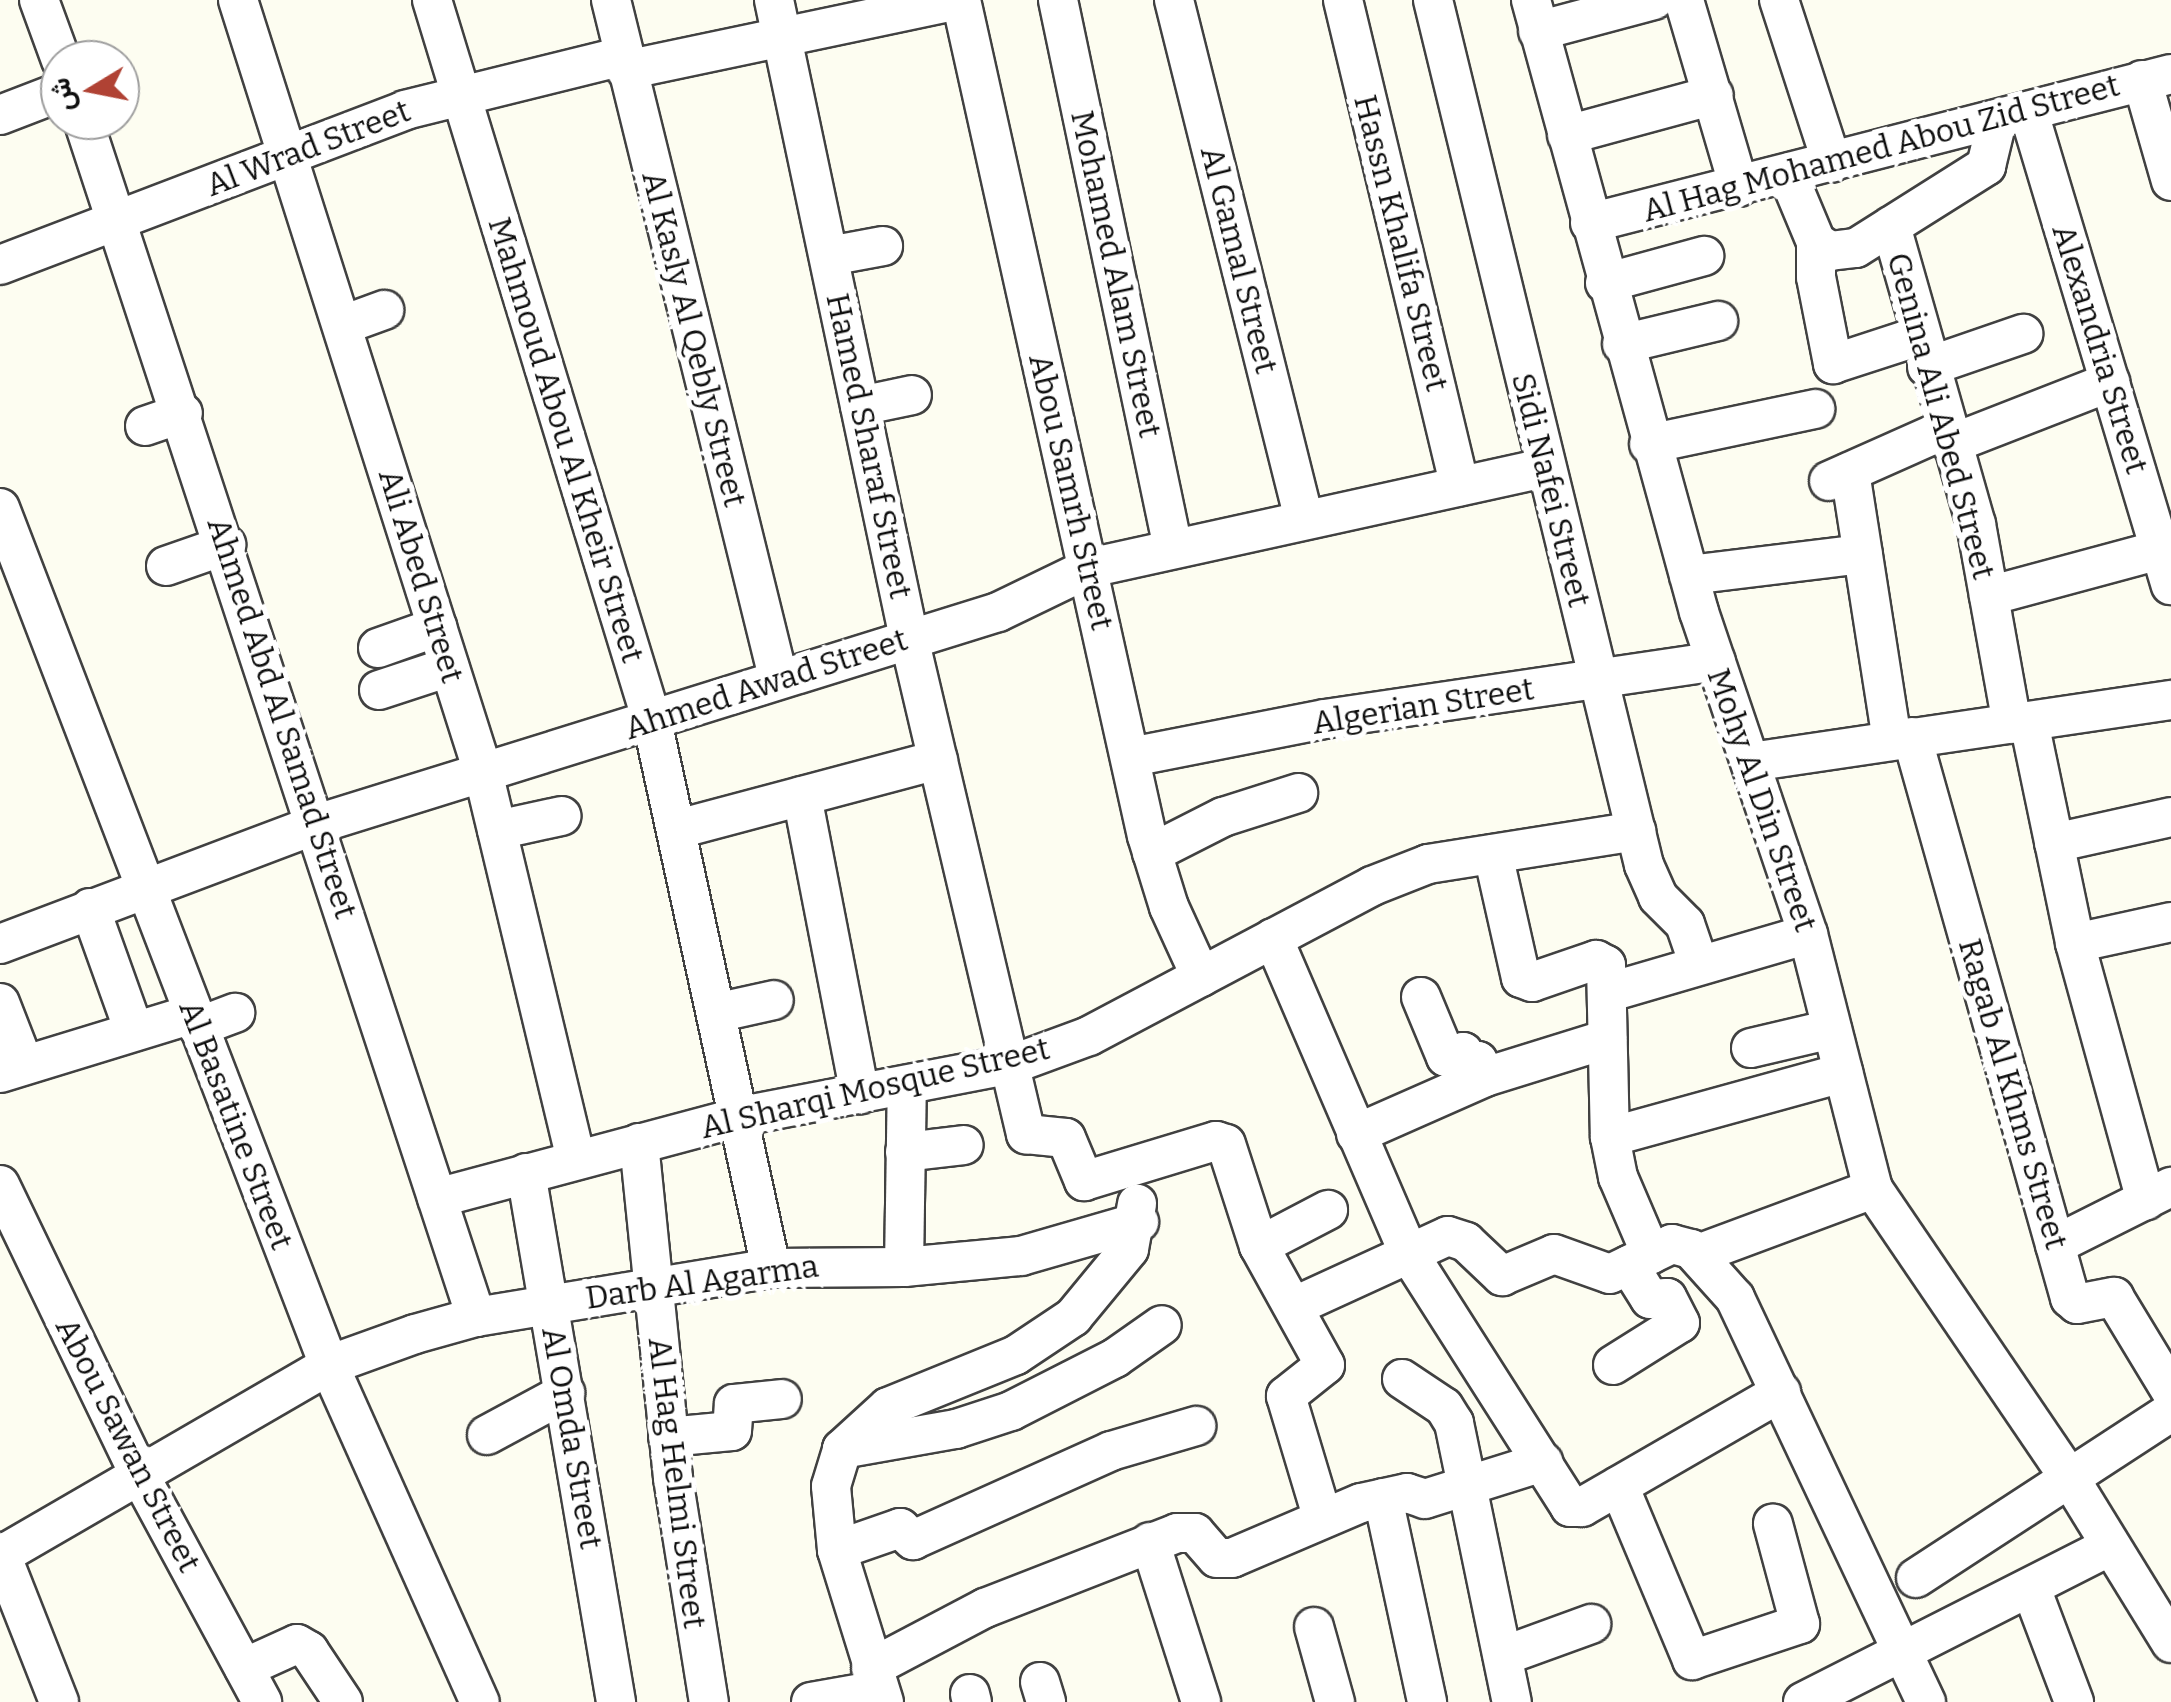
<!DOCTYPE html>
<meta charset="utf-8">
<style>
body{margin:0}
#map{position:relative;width:2171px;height:1702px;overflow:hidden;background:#fdfdf1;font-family:Bitter,Vazirmatn,serif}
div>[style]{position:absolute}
.roads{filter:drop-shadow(2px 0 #414141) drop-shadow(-2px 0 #414141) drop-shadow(0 2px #414141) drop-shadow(0 -2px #414141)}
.minor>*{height:38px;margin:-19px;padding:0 19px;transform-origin:19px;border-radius:19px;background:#fff}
span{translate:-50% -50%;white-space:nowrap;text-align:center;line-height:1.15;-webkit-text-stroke:10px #fff;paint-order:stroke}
.street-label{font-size:32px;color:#0e0e0e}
.north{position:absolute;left:40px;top:40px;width:100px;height:100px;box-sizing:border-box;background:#fff;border:2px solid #9f9f9f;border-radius:50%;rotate:260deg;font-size:28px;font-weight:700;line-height:40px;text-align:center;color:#0e0e0e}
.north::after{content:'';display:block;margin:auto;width:35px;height:45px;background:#b04234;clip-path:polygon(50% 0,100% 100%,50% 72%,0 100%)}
</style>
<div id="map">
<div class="roads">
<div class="minor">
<i style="left:39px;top:0;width:64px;rotate:69.9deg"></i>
<i style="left:238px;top:0;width:810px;rotate:72.39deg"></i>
<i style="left:483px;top:772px;width:399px;rotate:76.5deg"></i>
<i style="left:432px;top:0;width:754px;rotate:73.03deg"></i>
<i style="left:652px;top:721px;width:560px;rotate:77.73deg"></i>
<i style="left:611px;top:0;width:697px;rotate:76.14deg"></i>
<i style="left:774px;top:0;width:652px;rotate:78.05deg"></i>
<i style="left:909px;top:638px;width:510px;rotate:76.73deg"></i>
<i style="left:1026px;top:1134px;width:40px;rotate:5.7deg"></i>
<i style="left:1066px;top:1138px;width:47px;rotate:67.3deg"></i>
<i style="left:1084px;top:1181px;width:138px;rotate:-16.9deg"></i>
<i style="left:1216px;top:1141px;width:10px;rotate:17deg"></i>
<i style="left:1226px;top:1144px;width:107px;rotate:72.1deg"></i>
<i style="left:1259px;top:1246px;width:136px;rotate:61deg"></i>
<i style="left:1325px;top:1365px;width:50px;rotate:141.5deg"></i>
<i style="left:1286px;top:1396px;width:125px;rotate:73.3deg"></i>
<i style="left:961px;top:0;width:856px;rotate:77.46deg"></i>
<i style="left:1147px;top:836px;width:74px;rotate:72.8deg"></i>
<i style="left:1169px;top:907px;width:77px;rotate:65.4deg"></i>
<i style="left:1058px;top:0;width:560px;rotate:78.15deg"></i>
<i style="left:1174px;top:0;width:535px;rotate:75.94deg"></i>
<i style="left:1343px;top:0;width:500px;rotate:76.5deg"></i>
<i style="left:1433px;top:0;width:890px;rotate:76.29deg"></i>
<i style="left:1644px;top:865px;width:35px;rotate:66deg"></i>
<i style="left:1658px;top:897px;width:38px;rotate:45deg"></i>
<i style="left:1685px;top:924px;width:43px;rotate:71.1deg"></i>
<i style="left:1531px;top:0;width:635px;rotate:74.65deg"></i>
<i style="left:1699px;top:612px;width:340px;rotate:71.3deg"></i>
<i style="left:1808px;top:934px;width:263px;rotate:75.7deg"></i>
<i style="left:1873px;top:1189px;width:354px;rotate:55.8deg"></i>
<i style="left:2072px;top:1482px;width:189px;rotate:58.4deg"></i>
<i style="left:1684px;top:0;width:195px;rotate:73.6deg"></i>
<i style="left:1779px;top:0;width:171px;rotate:72deg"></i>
<i style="left:1538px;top:31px;width:120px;rotate:-15deg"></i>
<i style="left:626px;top:70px;width:338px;rotate:-11.9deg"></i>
<i style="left:2142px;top:80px;width:105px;rotate:74deg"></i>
<i style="left:2029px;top:113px;width:493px;rotate:73.3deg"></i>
<i style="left:0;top:115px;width:64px;rotate:-21deg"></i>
<i style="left:83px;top:120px;width:1260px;rotate:71.82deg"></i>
<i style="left:1567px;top:135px;width:152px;rotate:-15.2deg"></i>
<i style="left:1788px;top:175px;width:73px;rotate:67.3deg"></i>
<i style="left:1816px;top:242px;width:17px;rotate:33deg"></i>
<i style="left:1830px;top:251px;width:26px;rotate:-7deg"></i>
<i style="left:1856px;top:248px;width:154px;rotate:-32.2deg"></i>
<i style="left:1986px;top:166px;width:46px;rotate:-76.3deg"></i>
<i style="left:1590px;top:223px;width:600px;rotate:-14.38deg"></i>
<i style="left:1891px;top:226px;width:310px;rotate:74.1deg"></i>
<i style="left:1976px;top:524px;width:203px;rotate:79.8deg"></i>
<i style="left:1816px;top:242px;width:35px;rotate:90deg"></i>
<i style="left:1816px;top:277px;width:89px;rotate:78.9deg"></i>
<i style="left:1833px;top:364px;width:90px;rotate:-18deg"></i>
<i style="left:829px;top:256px;width:55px;rotate:-10.5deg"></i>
<i style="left:0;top:265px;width:434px;rotate:-20.9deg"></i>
<i style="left:405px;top:110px;width:225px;rotate:-13.9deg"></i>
<i style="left:1605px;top:283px;width:103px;rotate:-15.3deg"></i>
<i style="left:343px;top:325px;width:44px;rotate:-20.1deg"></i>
<i style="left:1622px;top:344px;width:99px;rotate:-13.5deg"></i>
<i style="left:1927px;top:367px;width:102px;rotate:-19deg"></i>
<i style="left:860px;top:406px;width:53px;rotate:-11.9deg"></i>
<i style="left:145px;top:426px;width:40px;rotate:-18.9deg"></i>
<i style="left:1649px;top:444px;width:170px;rotate:-11.9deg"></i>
<i style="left:1951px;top:444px;width:171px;rotate:-21.3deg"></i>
<i style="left:1850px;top:472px;width:271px;rotate:81.1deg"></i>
<i style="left:1829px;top:481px;width:128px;rotate:-24deg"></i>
<i style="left:0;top:508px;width:918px;rotate:69deg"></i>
<i style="left:329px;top:1365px;width:369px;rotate:65.9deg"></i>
<i style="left:166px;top:566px;width:64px;rotate:-19.3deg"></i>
<i style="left:1689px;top:575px;width:175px;rotate:-6.9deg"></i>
<i style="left:1989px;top:596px;width:177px;rotate:-15.1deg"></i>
<i style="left:378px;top:648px;width:63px;rotate:-19.6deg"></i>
<i style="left:379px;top:690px;width:74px;rotate:-18.2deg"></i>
<i style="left:2029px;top:722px;width:226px;rotate:78.2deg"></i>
<i style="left:2075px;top:943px;width:267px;rotate:74.6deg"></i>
<i style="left:1912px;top:737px;width:583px;rotate:74.27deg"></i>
<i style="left:2070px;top:1298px;width:9px;rotate:41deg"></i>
<i style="left:2077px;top:1304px;width:38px;rotate:-11deg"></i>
<i style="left:2114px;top:1297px;width:110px;rotate:58.8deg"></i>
<i style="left:1131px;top:757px;width:198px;rotate:-11.1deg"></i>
<i style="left:1325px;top:719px;width:395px;rotate:-8.4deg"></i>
<i style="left:1751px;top:762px;width:425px;rotate:-8.4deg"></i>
<i style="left:802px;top:796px;width:304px;rotate:79deg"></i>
<i style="left:678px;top:829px;width:269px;rotate:-14.9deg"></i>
<i style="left:497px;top:830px;width:66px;rotate:-12.3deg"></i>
<i style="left:2054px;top:843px;width:120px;rotate:-12.5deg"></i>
<i style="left:1152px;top:853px;width:80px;rotate:-26.9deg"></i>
<i style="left:1223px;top:817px;width:79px;rotate:-17.7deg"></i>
<i style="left:1493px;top:854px;width:127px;rotate:77.3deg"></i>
<i style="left:1521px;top:978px;width:12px;rotate:20deg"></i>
<i style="left:1532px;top:982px;width:68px;rotate:-19deg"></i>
<i style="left:1596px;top:960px;width:11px;rotate:27deg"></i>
<i style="left:1606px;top:965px;width:172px;rotate:88.7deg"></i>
<i style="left:1610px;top:1137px;width:41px;rotate:78.7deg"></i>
<i style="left:1618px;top:1177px;width:84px;rotate:66.8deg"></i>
<i style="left:90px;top:908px;width:131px;rotate:70.3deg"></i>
<i style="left:1273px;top:938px;width:344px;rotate:66.7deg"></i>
<i style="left:1409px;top:1254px;width:300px;rotate:57.5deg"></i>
<i style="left:1570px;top:1507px;width:12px"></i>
<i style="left:1582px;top:1507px;width:230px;rotate:-30deg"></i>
<i style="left:2075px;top:943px;width:98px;rotate:-12.3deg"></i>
<i style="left:0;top:944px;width:339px;rotate:-20.7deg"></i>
<i style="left:317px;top:824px;width:713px;rotate:-17.29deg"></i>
<i style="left:998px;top:612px;width:101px;rotate:-25.8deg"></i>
<i style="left:1089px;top:568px;width:467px;rotate:-12.4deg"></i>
<i style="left:1610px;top:992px;width:206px;rotate:-16.3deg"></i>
<i style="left:1421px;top:997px;width:65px;rotate:67.4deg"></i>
<i style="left:1446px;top:1057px;width:18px;rotate:-16deg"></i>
<i style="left:1463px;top:1052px;width:12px;rotate:66deg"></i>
<i style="left:1468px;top:1063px;width:10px;rotate:-11deg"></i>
<i style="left:1478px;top:1061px;width:17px;rotate:66deg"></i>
<i style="left:0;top:1003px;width:63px;rotate:68.7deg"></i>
<i style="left:720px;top:1012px;width:55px;rotate:-12.5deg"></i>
<i style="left:198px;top:1027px;width:40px;rotate:-21deg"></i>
<i style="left:1751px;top:1048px;width:83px;rotate:-13.2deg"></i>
<i style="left:0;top:1073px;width:202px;rotate:-17deg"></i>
<i style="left:1356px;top:1134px;width:141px;rotate:-23.8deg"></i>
<i style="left:1485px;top:1077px;width:128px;rotate:-17.3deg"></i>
<i style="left:1610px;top:1137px;width:242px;rotate:-15.4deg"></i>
<i style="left:639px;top:1143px;width:337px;rotate:84.2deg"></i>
<i style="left:673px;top:1478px;width:227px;rotate:80.9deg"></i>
<i style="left:905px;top:1152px;width:59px;rotate:-6.8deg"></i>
<i style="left:526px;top:1173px;width:537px;rotate:80.34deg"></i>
<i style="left:0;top:1185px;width:323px;rotate:64.3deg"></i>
<i style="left:140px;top:1476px;width:257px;rotate:61.6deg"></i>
<i style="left:437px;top:1198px;width:316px;rotate:-15deg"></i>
<i style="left:742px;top:1116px;width:276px;rotate:-10.9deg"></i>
<i style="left:1013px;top:1064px;width:81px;rotate:-20.2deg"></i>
<i style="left:1089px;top:1036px;width:320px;rotate:-27.9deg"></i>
<i style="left:1372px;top:886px;width:60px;rotate:-21.4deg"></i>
<i style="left:1428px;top:864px;width:211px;rotate:-9deg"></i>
<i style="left:2055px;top:1245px;width:130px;rotate:-26.6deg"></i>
<i style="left:1259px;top:1246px;width:78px;rotate:-27.6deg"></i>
<i style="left:1698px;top:1254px;width:187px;rotate:-20.4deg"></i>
<i style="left:904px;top:1267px;width:182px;rotate:-89.1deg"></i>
<i style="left:1295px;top:1306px;width:168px;rotate:-24.6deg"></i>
<i style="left:1448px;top:1236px;width:19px;rotate:18deg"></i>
<i style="left:1466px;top:1242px;width:50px;rotate:43.4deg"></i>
<i style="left:1502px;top:1276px;width:56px;rotate:-22.9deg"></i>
<i style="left:1554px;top:1254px;width:59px;rotate:19.7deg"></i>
<i style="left:1610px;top:1274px;width:69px;rotate:-25.8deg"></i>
<i style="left:1672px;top:1244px;width:20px;rotate:15deg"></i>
<i style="left:1691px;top:1249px;width:66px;rotate:48.1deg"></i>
<i style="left:1735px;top:1298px;width:447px;rotate:64.7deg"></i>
<i style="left:1613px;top:1365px;width:79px;rotate:-32.1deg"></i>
<i style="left:1680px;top:1323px;width:28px;rotate:-117deg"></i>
<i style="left:1667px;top:1298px;width:17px;rotate:177deg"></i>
<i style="left:1650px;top:1299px;width:40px;rotate:-122deg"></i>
<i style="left:1402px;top:1379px;width:50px;rotate:33.7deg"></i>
<i style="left:1444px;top:1407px;width:19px;rotate:58deg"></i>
<i style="left:1454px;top:1423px;width:285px;rotate:78.3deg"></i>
<i style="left:487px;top:1435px;width:89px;rotate:-28.3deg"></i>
<i style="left:668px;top:1437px;width:64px;rotate:-5.4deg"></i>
<i style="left:732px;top:1431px;width:27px;rotate:-86deg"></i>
<i style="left:734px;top:1404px;width:48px;rotate:-5.9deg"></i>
<i style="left:842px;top:1449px;width:116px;rotate:-10deg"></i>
<i style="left:956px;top:1429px;width:58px;rotate:-18.1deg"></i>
<i style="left:1011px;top:1411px;width:117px;rotate:-27deg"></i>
<i style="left:1115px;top:1358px;width:57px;rotate:-35.1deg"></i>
<i style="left:1619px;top:1486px;width:189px;rotate:67.2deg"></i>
<i style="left:1692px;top:1660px;width:114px;rotate:-18.4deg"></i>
<i style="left:1800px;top:1624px;width:104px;rotate:-105.1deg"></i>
<i style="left:1383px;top:1498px;width:209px;rotate:77.8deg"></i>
<i style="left:1150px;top:1542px;width:168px;rotate:72.3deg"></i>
<i style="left:837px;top:1550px;width:67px;rotate:-19.2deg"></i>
<i style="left:900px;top:1528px;width:18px;rotate:43deg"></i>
<i style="left:913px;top:1540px;width:217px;rotate:-24.2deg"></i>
<i style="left:1111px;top:1451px;width:89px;rotate:-16.4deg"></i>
<i style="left:0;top:1552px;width:161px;rotate:68.5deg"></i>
<i style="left:0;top:1556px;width:380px;rotate:-30.1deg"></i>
<i style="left:329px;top:1365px;width:91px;rotate:-19.8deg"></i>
<i style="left:415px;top:1334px;width:63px;rotate:-15.6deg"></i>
<i style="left:476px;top:1317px;width:299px;rotate:-9.4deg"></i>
<i style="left:771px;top:1268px;width:133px;rotate:-0.4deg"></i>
<i style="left:904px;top:1267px;width:118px;rotate:-5.4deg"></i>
<i style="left:1021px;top:1256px;width:123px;rotate:-16.1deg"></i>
<i style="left:1916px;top:1578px;width:304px;rotate:-33.1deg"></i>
<i style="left:2031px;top:1588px;width:122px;rotate:69.3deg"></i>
<i style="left:1314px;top:1627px;width:78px;rotate:74.4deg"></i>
<i style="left:1503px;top:1656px;width:94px;rotate:-20deg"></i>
<i style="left:244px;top:1668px;width:58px;rotate:-24.4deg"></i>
<i style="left:297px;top:1644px;width:14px;rotate:30deg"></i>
<i style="left:309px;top:1651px;width:61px;rotate:56.3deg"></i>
<i style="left:871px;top:1668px;width:129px;rotate:-27.8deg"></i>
<i style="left:985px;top:1608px;width:206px;rotate:-21.3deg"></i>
<i style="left:1177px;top:1533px;width:18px"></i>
<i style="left:1195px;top:1533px;width:33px;rotate:49deg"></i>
<i style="left:1217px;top:1558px;width:15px"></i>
<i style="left:1232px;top:1558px;width:140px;rotate:-23.1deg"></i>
<i style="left:1361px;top:1503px;width:47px;rotate:-12.3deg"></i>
<i style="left:1407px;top:1493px;width:19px;rotate:18deg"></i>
<i style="left:1425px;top:1499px;width:124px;rotate:-17.4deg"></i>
<i style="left:1040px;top:1682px;width:21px;rotate:73deg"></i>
<i style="left:970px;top:1694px;width:8px;rotate:76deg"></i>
<i style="left:811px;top:1702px;width:69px;rotate:-10deg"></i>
<i style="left:884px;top:1702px;width:159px;rotate:-107.2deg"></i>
<i style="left:837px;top:1550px;width:64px;rotate:-95.4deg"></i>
<i style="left:831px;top:1486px;width:39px;rotate:-73deg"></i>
<i style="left:842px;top:1449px;width:62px;rotate:-42.4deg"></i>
<i style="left:888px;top:1407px;width:138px;rotate:-22.1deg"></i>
<i style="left:1016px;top:1355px;width:69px;rotate:-33.7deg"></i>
<i style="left:1073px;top:1317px;width:88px;rotate:-50.5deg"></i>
<i style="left:1129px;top:1249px;width:46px;rotate:-79.9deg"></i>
<i style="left:1803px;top:1702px;width:345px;rotate:-26.9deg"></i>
</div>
</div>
<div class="street-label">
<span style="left:308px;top:148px;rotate:-21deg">Al Wrad Street</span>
<span style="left:1881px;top:148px;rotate:-15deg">Al Hag Mohamed Abou Zid Street</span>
<span style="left:1401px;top:243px;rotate:76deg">Hassn Khalifa Street</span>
<span style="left:1239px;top:260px;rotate:76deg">Al Gamal Street</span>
<span style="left:1116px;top:274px;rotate:78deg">Mohamed Alam Street</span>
<span style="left:694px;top:339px;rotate:76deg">Al Kasly Al Qebly Street</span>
<span style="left:2100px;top:349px;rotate:73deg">Alexandria Street</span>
<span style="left:1941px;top:416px;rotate:75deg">Genina Ali Abed Street</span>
<span style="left:566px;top:440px;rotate:73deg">Mahmoud Abou Al Kheir Street</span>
<span style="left:869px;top:446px;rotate:78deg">Hamed Sharaf Street</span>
<span style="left:1551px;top:490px;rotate:76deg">Sidi Nafei Street</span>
<span style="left:1071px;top:492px;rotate:77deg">Abou Samrh Street</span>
<span style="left:421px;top:576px;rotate:73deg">Ali Abed Street</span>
<span style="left:766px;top:684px;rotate:-18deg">Ahmed Awad Street</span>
<span style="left:1423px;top:706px;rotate:-9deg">Algerian Street</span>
<span style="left:282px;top:718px;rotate:72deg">Ahmed Abd Al Samad Street</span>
<span style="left:1762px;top:800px;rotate:71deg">Mohy Al Din Street</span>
<span style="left:875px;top:1088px;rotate:-13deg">Al Sharqi Mosque Street</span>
<span style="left:2013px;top:1094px;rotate:74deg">Ragab Al Khms Street</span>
<span style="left:236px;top:1125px;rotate:69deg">Al Basatine Street</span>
<span style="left:702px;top:1282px;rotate:-8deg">Darb Al Agarma</span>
<span style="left:572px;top:1438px;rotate:80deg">Al Omda Street</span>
<span style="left:128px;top:1445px;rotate:63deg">Abou Sawan Street</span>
<span style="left:677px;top:1483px;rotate:83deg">Al Hag Helmi Street</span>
</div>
<div class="north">ش</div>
</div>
